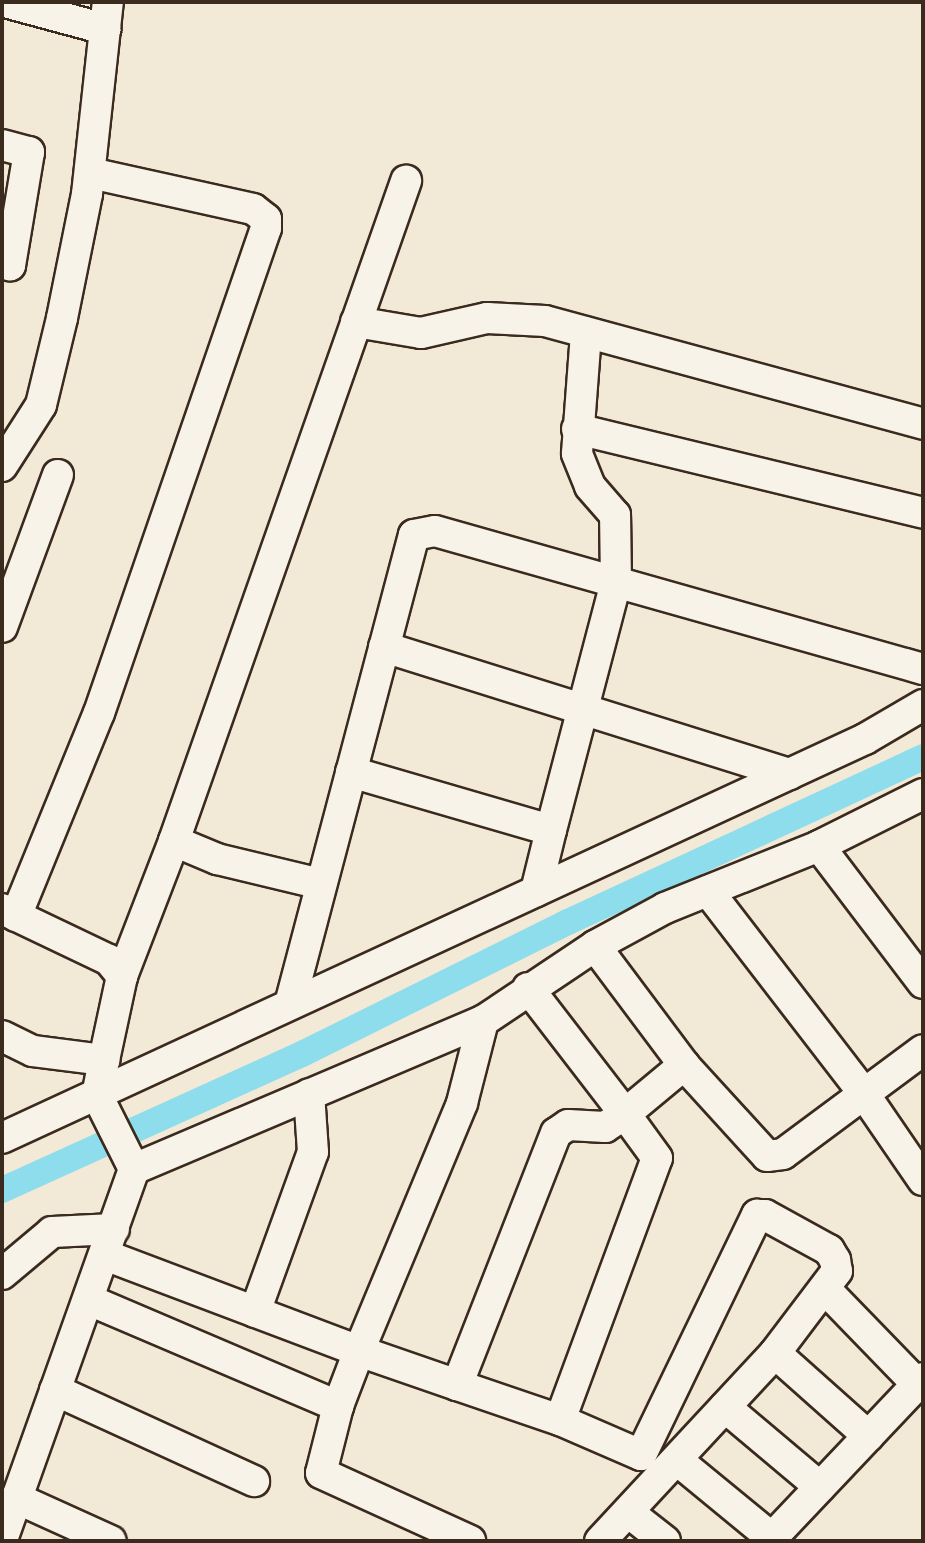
<!DOCTYPE html>
<style>
body{margin:0}
#map{position:relative;width:925px;height:1543px;overflow:hidden;background:#f3e9d7;font-family:Mali,sans-serif}
div>[style]{position:absolute}
.canal>*{height:26px;margin:-13px;padding:0 13px;transform-origin:13px;border-radius:13px;background:#8eddec}
.roads{filter:drop-shadow(2px 0 #3b2a1e) drop-shadow(-2px 0 #3b2a1e) drop-shadow(0 2px #3b2a1e) drop-shadow(0 -2px #3b2a1e)}
.minor>*{height:30px;margin:-15px;padding:0 15px;transform-origin:15px;border-radius:15px;background:#f7f3e8}
span{translate:-50% -50%;white-space:nowrap;text-align:center;line-height:1.15;-webkit-text-stroke:6px #f7f3e8;paint-order:stroke}
.frame{position:absolute;inset:0;border:4px solid #3b2a1e;pointer-events:none}
</style>
<div id="map">
<div class="canal">
<i style="left:2px;top:1190px;width:329px;rotate:-24.4deg"></i>
<i style="left:302px;top:1054px;width:297px;rotate:-26.4deg"></i>
<i style="left:568px;top:922px;width:391px;rotate:-24.9deg"></i>
</div>
<div class="roads">
<div class="minor">
<i style="left:5px;top:2px;width:104px;rotate:15.1deg"></i>
<i style="left:2px;top:145px;width:28px;rotate:15deg"></i>
<i style="left:29px;top:152px;width:115px;rotate:99.5deg"></i>
<i style="left:10px;top:265px;width:9px;rotate:-159deg"></i>
<i style="left:356px;top:322px;width:66px;rotate:9.6deg"></i>
<i style="left:421px;top:333px;width:68px;rotate:-12.8deg"></i>
<i style="left:487px;top:318px;width:58px;rotate:3deg"></i>
<i style="left:545px;top:321px;width:392px;rotate:15.2deg"></i>
<i style="left:577px;top:429px;width:356px;rotate:13.6deg"></i>
<i style="left:2px;top:466px;width:72px;rotate:-57.4deg"></i>
<i style="left:41px;top:405px;width:89px;rotate:-76.4deg"></i>
<i style="left:62px;top:318px;width:126px;rotate:-78.6deg"></i>
<i style="left:87px;top:194px;width:193px;rotate:-83.8deg"></i>
<i style="left:2px;top:627px;width:162px;rotate:-69.8deg"></i>
<i style="left:384px;top:647px;width:425px;rotate:17.4deg"></i>
<i style="left:351px;top:772px;width:208px;rotate:16.2deg"></i>
<i style="left:551px;top:830px;width:63px;rotate:103.8deg"></i>
<i style="left:551px;top:830px;width:255px;rotate:-75.3deg"></i>
<i style="left:616px;top:583px;width:68px;rotate:-90.8deg"></i>
<i style="left:615px;top:515px;width:38px;rotate:-131deg"></i>
<i style="left:590px;top:486px;width:35px;rotate:-112deg"></i>
<i style="left:577px;top:453px;width:121px;rotate:-85.7deg"></i>
<i style="left:174px;top:841px;width:47px;rotate:22.7deg"></i>
<i style="left:217px;top:859px;width:107px;rotate:13.5deg"></i>
<i style="left:819px;top:846px;width:172px;rotate:52.8deg"></i>
<i style="left:708px;top:891px;width:252px;rotate:52.4deg"></i>
<i style="left:862px;top:1091px;width:108px;rotate:55.6deg"></i>
<i style="left:2px;top:909px;width:119px;rotate:25.5deg"></i>
<i style="left:109px;top:960px;width:21px;rotate:51deg"></i>
<i style="left:122px;top:976px;width:86px;rotate:102.1deg"></i>
<i style="left:16px;top:916px;width:219px;rotate:-67.8deg"></i>
<i style="left:99px;top:713px;width:513px;rotate:-71deg"></i>
<i style="left:266px;top:228px;width:9px;rotate:-90deg"></i>
<i style="left:266px;top:219px;width:16px;rotate:-142deg"></i>
<i style="left:253px;top:209px;width:167px;rotate:-167.5deg"></i>
<i style="left:595px;top:946px;width:149px;rotate:53.2deg"></i>
<i style="left:684px;top:1065px;width:123px;rotate:47.6deg"></i>
<i style="left:767px;top:1156px;width:16px;rotate:-7deg"></i>
<i style="left:783px;top:1154px;width:174px;rotate:-36.6deg"></i>
<i style="left:122px;top:976px;width:145px;rotate:-68.9deg"></i>
<i style="left:174px;top:841px;width:700px;rotate:-70.63deg"></i>
<i style="left:528px;top:988px;width:159px;rotate:52.4deg"></i>
<i style="left:625px;top:1114px;width:77px;rotate:-39.7deg"></i>
<i style="left:290px;top:1004px;width:485px;rotate:-75.2deg"></i>
<i style="left:414px;top:535px;width:21px;rotate:-11deg"></i>
<i style="left:435px;top:531px;width:507px;rotate:15.79deg"></i>
<i style="left:2px;top:1036px;width:34px;rotate:26deg"></i>
<i style="left:33px;top:1051px;width:72px;rotate:7.2deg"></i>
<i style="left:104px;top:1060px;width:36px;rotate:101deg"></i>
<i style="left:97px;top:1095px;width:83px;rotate:63.4deg"></i>
<i style="left:134px;top:1169px;width:394px;rotate:109.6deg"></i>
<i style="left:2px;top:1138px;width:951px;rotate:-24.81deg"></i>
<i style="left:865px;top:739px;width:67px;rotate:-30.4deg"></i>
<i style="left:134px;top:1169px;width:379px;rotate:-23deg"></i>
<i style="left:483px;top:1021px;width:135px;rotate:-33.8deg"></i>
<i style="left:595px;top:946px;width:80px;rotate:-28.5deg"></i>
<i style="left:665px;top:908px;width:166px;rotate:-21.9deg"></i>
<i style="left:819px;top:846px;width:116px;rotate:-26.6deg"></i>
<i style="left:105px;top:1255px;width:272px;rotate:20.7deg"></i>
<i style="left:359px;top:1351px;width:269px;rotate:-67.4deg"></i>
<i style="left:462px;top:1103px;width:85px;rotate:-75.6deg"></i>
<i style="left:2px;top:1274px;width:65px;rotate:-40deg"></i>
<i style="left:52px;top:1232px;width:62px;rotate:-2.8deg"></i>
<i style="left:825px;top:1289px;width:132px;rotate:45.9deg"></i>
<i style="left:89px;top:1300px;width:271px;rotate:23.1deg"></i>
<i style="left:338px;top:1406px;width:69px;rotate:104.2deg"></i>
<i style="left:321px;top:1473px;width:164px;rotate:24.5deg"></i>
<i style="left:255px;top:1312px;width:170px;rotate:-70.1deg"></i>
<i style="left:313px;top:1152px;width:58px;rotate:-93.9deg"></i>
<i style="left:775px;top:1353px;width:125px;rotate:41.7deg"></i>
<i style="left:55px;top:1390px;width:219px;rotate:24.6deg"></i>
<i style="left:338px;top:1406px;width:59px;rotate:-69.1deg"></i>
<i style="left:359px;top:1351px;width:104px;rotate:19.1deg"></i>
<i style="left:457px;top:1385px;width:109px;rotate:18.8deg"></i>
<i style="left:560px;top:1420px;width:279px;rotate:-69.7deg"></i>
<i style="left:657px;top:1158px;width:54px;rotate:-126deg"></i>
<i style="left:625px;top:1114px;width:24px;rotate:147deg"></i>
<i style="left:605px;top:1127px;width:37px;rotate:-177deg"></i>
<i style="left:568px;top:1125px;width:14px;rotate:146deg"></i>
<i style="left:556px;top:1133px;width:271px;rotate:111.4deg"></i>
<i style="left:725px;top:1407px;width:124px;rotate:40.1deg"></i>
<i style="left:560px;top:1420px;width:88px;rotate:23.4deg"></i>
<i style="left:641px;top:1455px;width:267px;rotate:-64.2deg"></i>
<i style="left:757px;top:1215px;width:8px"></i>
<i style="left:765px;top:1215px;width:73px;rotate:28.7deg"></i>
<i style="left:829px;top:1250px;width:12px;rotate:59deg"></i>
<i style="left:835px;top:1260px;width:11px;rotate:80deg"></i>
<i style="left:837px;top:1271px;width:103px;rotate:127.1deg"></i>
<i style="left:775px;top:1353px;width:257px;rotate:132.9deg"></i>
<i style="left:677px;top:1460px;width:123px;rotate:39.4deg"></i>
<i style="left:16px;top:1498px;width:104px;rotate:24.4deg"></i>
<i style="left:628px;top:1512px;width:47px;rotate:38.1deg"></i>
<i style="left:769px;top:1541px;width:224px;rotate:-46.6deg"></i>
</div>
</div>
<div class="frame"></div>
</div>
